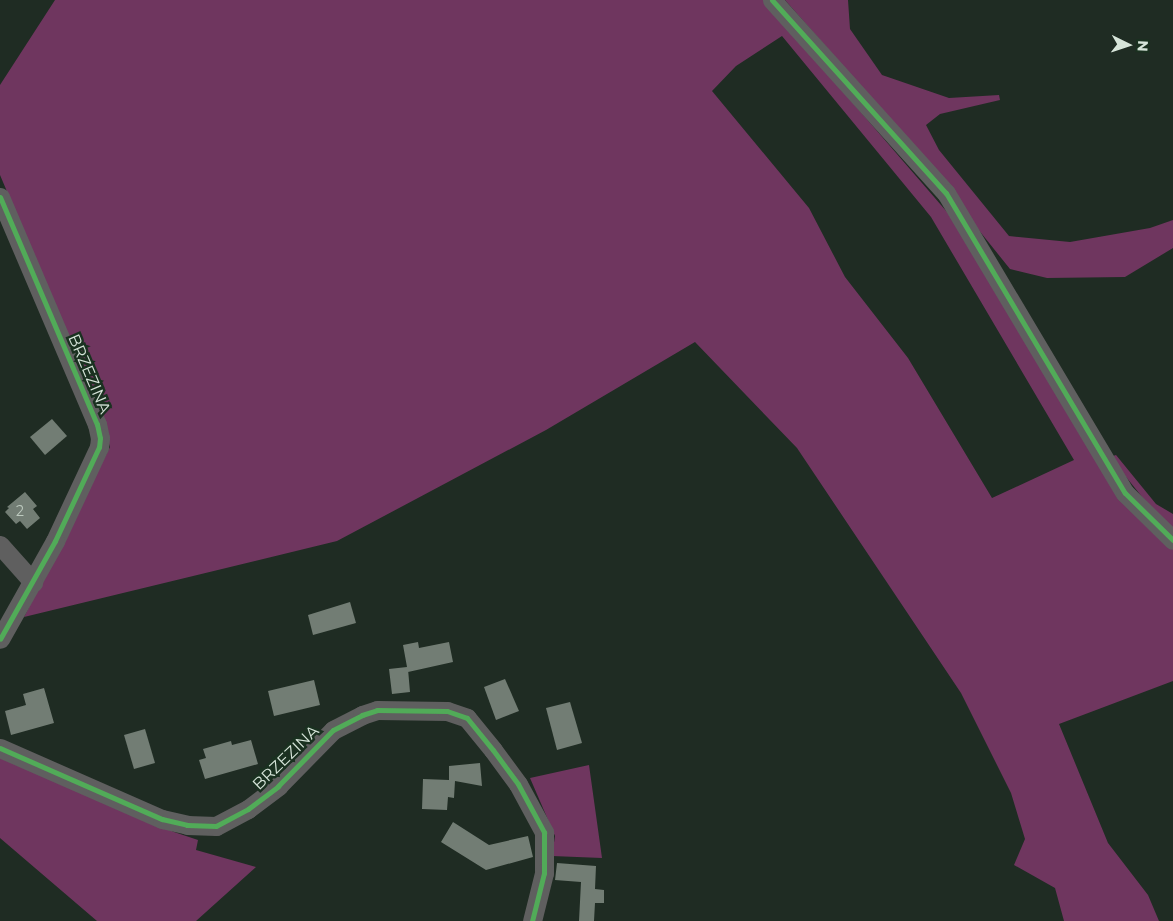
<!DOCTYPE html>
<style>
body{margin:0}
#map{position:relative;width:1173px;height:921px;overflow:hidden;background:#1f2c23;font-family:Montserrat,sans-serif}
div>[style]{position:absolute}
.green>*{inset:0;background:#6f365f}
.building>*{inset:0;background:#727d74}
.minor>*{height:19px;margin:-9.5px;padding:0 9.5px;transform-origin:9.5px;border-radius:9.5px;background:#5f5f5f}
.cycleway>*{height:5px;margin:-2.5px;padding:0 2.5px;transform-origin:2.5px;border-radius:2.5px;background:#51ab58}
span{translate:-50% -50%;white-space:nowrap;text-align:center;line-height:1.15;-webkit-text-stroke:5px #1a3120;paint-order:stroke}
.number-label{font-size:14px;color:#becbc0}
.number-label span{-webkit-text-stroke-width:0}
.street-label{font-size:16px;color:#d7e5da}
.north{position:absolute;left:1103px;top:20px;width:50px;height:50px;-webkit-text-stroke:4px #1a3120;paint-order:stroke;rotate:94deg;font-size:14px;font-weight:700;line-height:20px;text-align:center;color:#d7e5da}
.north::after{content:'';display:block;margin:auto;width:18px;height:22px;background:#d7e5da;clip-path:polygon(50% 0,100% 100%,50% 72%,0 100%)}
</style>
<div id="map">
<div class="green">
<i style="clip-path:polygon(evenodd,55px 0,764px 0,947px 212px,1136px 514px,1173px 549px,1173px 681px,1059px 724px,1108px 843px,1148px 895px,1159px 921px,1064px 921px,1055px 888px,1014px 865px,1025px 839px,1011px 793px,961px 693px,797px 448px,695px 342px,546px 430px,337px 541px,24px 617px,110px 447px,98px 406px,0 175px,0 85px,55px 0,782px 36px,931px 217px,1074px 460px,992px 498px,908px 358px,845px 277px,809px 208px,712px 91px,736px 66px,782px 36px)"></i>
<i style="clip-path:polygon(785px 0,848px 0,850px 29px,882px 75px,949px 98px,999px 95px,1000px 100px,940px 114px,926px 125px,939px 150px,1009px 236px,1070px 242px,1150px 228px,1173px 220px,1173px 248px,1125px 277px,1047px 278px,1010px 269px,888px 117px)"></i>
<i style="clip-path:polygon(1116px 455px,1156px 504px,1173px 514px,1173px 530px,1155px 513px,1110px 457px)"></i>
<i style="clip-path:polygon(0 758px,174px 832px,198px 840px,196px 850px,256px 867px,196px 921px,97px 921px,0 838px)"></i>
<i style="clip-path:polygon(589px 765px,602px 858px,552px 856px,555px 836px,530px 778px)"></i>
</div>
<div class="building">
<i style="clip-path:polygon(52px 419px,67px 436px,45px 455px,30px 437px)"></i>
<i style="clip-path:polygon(25px 492px,37px 506px,33px 509px,40px 518px,27px 529px,20px 521px,16px 524px,5px 512px,9px 508px,7px 507px)"></i>
<i style="clip-path:polygon(350px 602px,356px 623px,313px 635px,308px 615px)"></i>
<i style="clip-path:polygon(418px 642px,419px 648px,449px 642px,453px 662px,408px 672px,408px 669px,410px 692px,392px 694px,389px 669px,407px 667px,403px 645px)"></i>
<i style="clip-path:polygon(505px 679px,519px 711px,496px 720px,484px 687px)"></i>
<i style="clip-path:polygon(314px 680px,320px 705px,274px 716px,268px 691px)"></i>
<i style="clip-path:polygon(44px 688px,54px 723px,11px 735px,5px 711px,26px 705px,23px 694px)"></i>
<i style="clip-path:polygon(570px 702px,582px 743px,557px 750px,546px 708px)"></i>
<i style="clip-path:polygon(145px 729px,155px 763px,134px 769px,124px 735px)"></i>
<i style="clip-path:polygon(251px 740px,258px 764px,205px 779px,199px 760px,206px 758px,203px 749px,231px 741px,232px 745px)"></i>
<i style="clip-path:polygon(480px 763px,482px 786px,455px 781px,454px 798px,448px 797px,447px 810px,422px 809px,423px 779px,449px 780px,449px 766px)"></i>
<i style="clip-path:polygon(453px 822px,489px 845px,528px 836px,533px 857px,486px 870px,441px 842px)"></i>
<i style="clip-path:polygon(557px 863px,596px 866px,595px 889px,604px 890px,604px 903px,595px 903px,594px 921px,579px 921px,581px 882px,555px 880px)"></i>
</div>
<div class="minor">
<i style="left:772px;top:0;width:260px;rotate:48deg"></i>
<i style="left:946px;top:193px;width:349px;rotate:59.2deg"></i>
<i style="left:1125px;top:493px;width:67px;rotate:44.4deg"></i>
<i style="left:0;top:197px;width:247px;rotate:66.9deg"></i>
<i style="left:97px;top:424px;width:14px;rotate:78deg"></i>
<i style="left:100px;top:438px;width:9px;rotate:96deg"></i>
<i style="left:99px;top:447px;width:104px;rotate:115.1deg"></i>
<i style="left:55px;top:541px;width:112px;rotate:119.3deg"></i>
<i style="left:0;top:545px;width:50px;rotate:48.3deg"></i>
<i style="left:0;top:748px;width:177px;rotate:23.7deg"></i>
<i style="left:162px;top:819px;width:26px;rotate:13deg"></i>
<i style="left:187px;top:825px;width:29px;rotate:2deg"></i>
<i style="left:216px;top:826px;width:36px;rotate:-28deg"></i>
<i style="left:248px;top:809px;width:38px;rotate:-37deg"></i>
<i style="left:278px;top:786px;width:78px;rotate:-45.5deg"></i>
<i style="left:333px;top:730px;width:33px;rotate:-27deg"></i>
<i style="left:362px;top:715px;width:16px;rotate:-18deg"></i>
<i style="left:377px;top:710px;width:70px;rotate:0.8deg"></i>
<i style="left:447px;top:711px;width:21px;rotate:19deg"></i>
<i style="left:467px;top:718px;width:41px;rotate:50.9deg"></i>
<i style="left:493px;top:750px;width:42px;rotate:53.7deg"></i>
<i style="left:518px;top:784px;width:55px;rotate:61.6deg"></i>
<i style="left:544px;top:832px;width:41px;rotate:90deg"></i>
<i style="left:544px;top:873px;width:49px;rotate:104deg"></i>
</div>
<div class="cycleway">
<i style="left:772px;top:0;width:260px;rotate:48deg"></i>
<i style="left:946px;top:193px;width:349px;rotate:59.2deg"></i>
<i style="left:1125px;top:493px;width:67px;rotate:44.4deg"></i>
<i style="left:0;top:197px;width:247px;rotate:66.9deg"></i>
<i style="left:97px;top:424px;width:14px;rotate:78deg"></i>
<i style="left:100px;top:438px;width:9px;rotate:96deg"></i>
<i style="left:99px;top:447px;width:104px;rotate:115.1deg"></i>
<i style="left:55px;top:541px;width:112px;rotate:119.3deg"></i>
<i style="left:0;top:748px;width:177px;rotate:23.7deg"></i>
<i style="left:162px;top:819px;width:26px;rotate:13deg"></i>
<i style="left:187px;top:825px;width:29px;rotate:2deg"></i>
<i style="left:216px;top:826px;width:36px;rotate:-28deg"></i>
<i style="left:248px;top:809px;width:38px;rotate:-37deg"></i>
<i style="left:278px;top:786px;width:78px;rotate:-45.5deg"></i>
<i style="left:333px;top:730px;width:33px;rotate:-27deg"></i>
<i style="left:362px;top:715px;width:16px;rotate:-18deg"></i>
<i style="left:377px;top:710px;width:70px;rotate:0.8deg"></i>
<i style="left:447px;top:711px;width:21px;rotate:19deg"></i>
<i style="left:467px;top:718px;width:41px;rotate:50.9deg"></i>
<i style="left:493px;top:750px;width:42px;rotate:53.7deg"></i>
<i style="left:518px;top:784px;width:55px;rotate:61.6deg"></i>
<i style="left:544px;top:832px;width:41px;rotate:90deg"></i>
<i style="left:544px;top:873px;width:49px;rotate:104deg"></i>
</div>
<div class="number-label">
<span style="left:20px;top:511px">2</span>
</div>
<div class="street-label">
<span style="left:89px;top:374px;rotate:67deg">BRZEZINA</span>
<span style="left:286px;top:758px;rotate:-44deg">BRZEZINA</span>
</div>
<div class="north">N</div>
</div>
